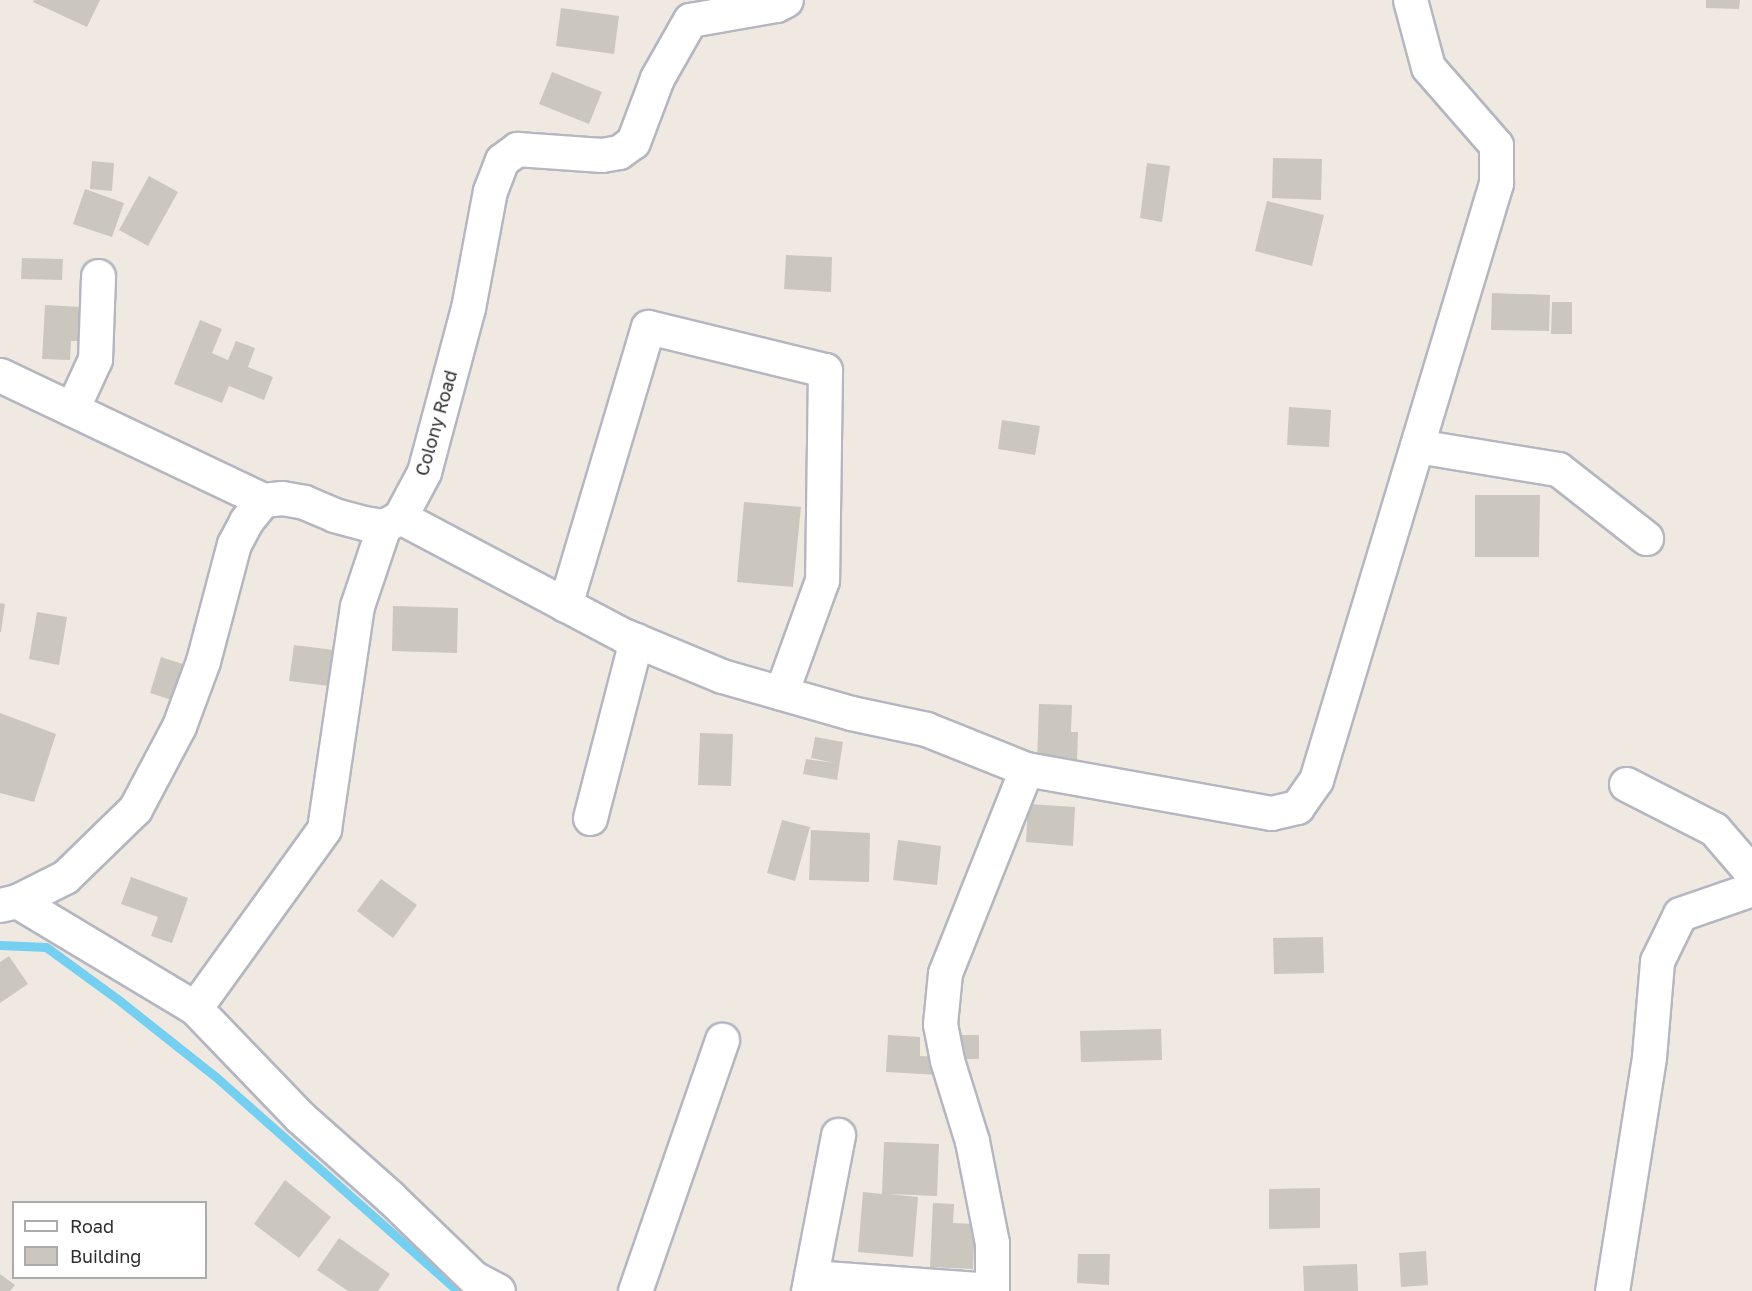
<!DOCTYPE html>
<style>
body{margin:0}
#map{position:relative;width:1752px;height:1291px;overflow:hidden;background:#efe9e1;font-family:"Golos Text",sans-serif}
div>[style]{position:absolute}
.stream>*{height:9px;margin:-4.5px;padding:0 4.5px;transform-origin:4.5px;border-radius:4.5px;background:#75cff0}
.building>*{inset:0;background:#cbc7bf}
.roads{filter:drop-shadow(2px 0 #b4b7c1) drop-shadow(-2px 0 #b4b7c1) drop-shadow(0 2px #b4b7c1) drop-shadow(0 -2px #b4b7c1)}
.minor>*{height:33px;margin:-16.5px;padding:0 16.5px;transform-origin:16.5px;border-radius:16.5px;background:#fff}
span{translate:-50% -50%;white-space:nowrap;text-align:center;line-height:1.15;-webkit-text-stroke:5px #fff;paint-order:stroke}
.street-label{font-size:18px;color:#2e2e2e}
.legend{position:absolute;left:12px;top:1201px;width:195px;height:78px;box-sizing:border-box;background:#fff;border:2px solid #ababab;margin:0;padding:8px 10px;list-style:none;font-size:18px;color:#2e2e2e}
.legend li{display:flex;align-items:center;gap:12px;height:30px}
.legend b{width:30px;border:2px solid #ababab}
</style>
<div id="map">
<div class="stream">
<i style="left:0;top:945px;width:46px;rotate:2.5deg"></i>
<i style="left:46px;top:947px;width:92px;rotate:36.1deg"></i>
<i style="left:120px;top:1001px;width:122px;rotate:38.4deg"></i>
<i style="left:216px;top:1077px;width:323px;rotate:41.5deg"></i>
</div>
<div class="building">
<i style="clip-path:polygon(34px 0,100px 0,87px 27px,33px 2px)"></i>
<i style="clip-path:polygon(1706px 0,1740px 0,1739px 9px,1706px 8px)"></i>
<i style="clip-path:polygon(561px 8px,619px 16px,614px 54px,556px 46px)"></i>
<i style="clip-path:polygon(552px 72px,602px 92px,589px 124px,539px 104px)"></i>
<i style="clip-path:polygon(1273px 158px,1322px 159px,1321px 200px,1272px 198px)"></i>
<i style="clip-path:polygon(92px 161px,114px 163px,112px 191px,90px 189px)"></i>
<i style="clip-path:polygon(1147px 163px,1170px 166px,1162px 222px,1140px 218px)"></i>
<i style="clip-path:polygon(149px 176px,178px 192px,148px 246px,119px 230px)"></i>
<i style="clip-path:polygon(85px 189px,124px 203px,112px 237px,73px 224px)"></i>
<i style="clip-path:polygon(1267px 201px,1324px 215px,1312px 266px,1255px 251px)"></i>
<i style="clip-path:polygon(786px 255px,832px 257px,831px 292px,784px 289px)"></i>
<i style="clip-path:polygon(22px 258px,63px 259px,62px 280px,21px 279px)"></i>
<i style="clip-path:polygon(1492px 293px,1550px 295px,1549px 331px,1491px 330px)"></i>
<i style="clip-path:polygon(1552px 302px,1572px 302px,1572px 334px,1551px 334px)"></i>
<i style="clip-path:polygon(45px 305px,81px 307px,79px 341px,71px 341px,70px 360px,42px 359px)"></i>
<i style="clip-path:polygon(200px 320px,222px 329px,212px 353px,228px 360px,236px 341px,255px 348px,248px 367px,273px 377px,264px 400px,229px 386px,222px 403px,174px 384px)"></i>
<i style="clip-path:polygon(1289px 407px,1331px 410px,1329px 447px,1287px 445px)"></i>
<i style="clip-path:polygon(1002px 420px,1040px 426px,1035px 455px,998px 449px)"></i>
<i style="clip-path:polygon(1475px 495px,1540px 495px,1539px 557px,1475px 557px)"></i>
<i style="clip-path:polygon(744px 502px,801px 507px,793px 587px,737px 582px)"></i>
<i style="clip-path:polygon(0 603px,5px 604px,1px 632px,0 632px)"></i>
<i style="clip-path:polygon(393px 606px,458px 608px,457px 653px,392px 651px)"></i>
<i style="clip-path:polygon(37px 612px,67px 617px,59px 665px,29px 659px)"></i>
<i style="clip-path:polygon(294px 645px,334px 650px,329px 686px,289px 681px)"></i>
<i style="clip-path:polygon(161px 657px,186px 665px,175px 701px,150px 693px)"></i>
<i style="clip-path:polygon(1039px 704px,1072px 705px,1071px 732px,1078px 732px,1077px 762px,1037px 761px)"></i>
<i style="clip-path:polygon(0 713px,56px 734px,34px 802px,0 793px)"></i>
<i style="clip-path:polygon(700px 733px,733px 734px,731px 786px,698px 785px)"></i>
<i style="clip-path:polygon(815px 737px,843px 742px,837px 780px,803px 774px,806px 759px,835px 763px,811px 758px)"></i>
<i style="clip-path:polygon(1028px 804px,1075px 807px,1073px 846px,1026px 842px)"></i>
<i style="clip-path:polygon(782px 820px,810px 827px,795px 881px,767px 873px)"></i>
<i style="clip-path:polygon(811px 830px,870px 833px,869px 882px,809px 880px)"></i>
<i style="clip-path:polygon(898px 840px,941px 846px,937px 885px,893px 880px)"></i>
<i style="clip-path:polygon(131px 877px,188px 898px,172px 943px,151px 936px,158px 917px,121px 904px)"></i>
<i style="clip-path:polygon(381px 879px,417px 905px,393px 938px,357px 911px)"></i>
<i style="clip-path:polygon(1323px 937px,1324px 973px,1274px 974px,1273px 938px)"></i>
<i style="clip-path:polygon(9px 956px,28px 984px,0 1003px,0 962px)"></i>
<i style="clip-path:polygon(1161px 1029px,1162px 1060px,1081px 1062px,1080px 1031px)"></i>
<i style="clip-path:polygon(888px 1035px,920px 1037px,920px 1056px,941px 1057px,940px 1075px,886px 1072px)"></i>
<i style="clip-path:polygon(957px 1035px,979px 1035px,979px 1059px,957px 1059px)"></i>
<i style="clip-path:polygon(884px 1142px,939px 1144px,937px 1196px,888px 1194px,918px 1197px,913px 1257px,858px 1252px,863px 1192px,882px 1194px)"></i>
<i style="clip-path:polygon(285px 1180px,331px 1217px,299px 1258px,254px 1224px)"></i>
<i style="clip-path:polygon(1320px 1188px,1320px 1228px,1269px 1229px,1269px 1189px)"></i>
<i style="clip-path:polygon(933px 1203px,954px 1204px,953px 1223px,975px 1224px,973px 1269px,930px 1267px)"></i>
<i style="clip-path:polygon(339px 1238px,390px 1274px,378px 1291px,348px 1291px,317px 1270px)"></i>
<i style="clip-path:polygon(1426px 1251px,1428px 1285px,1401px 1287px,1399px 1253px)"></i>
<i style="clip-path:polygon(1078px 1254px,1110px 1254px,1109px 1285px,1077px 1283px)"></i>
<i style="clip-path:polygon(1357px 1264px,1358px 1291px,1304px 1291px,1303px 1266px)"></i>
<i style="clip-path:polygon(0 1274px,15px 1285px,10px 1291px,0 1291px)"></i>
</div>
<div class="roads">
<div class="minor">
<i style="left:0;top:375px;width:291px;rotate:25.4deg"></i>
<i style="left:72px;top:409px;width:55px;rotate:-65.3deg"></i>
<i style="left:95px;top:359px;width:83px;rotate:-87.9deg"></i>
<i style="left:1417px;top:446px;width:143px;rotate:9.3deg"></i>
<i style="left:1558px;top:469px;width:112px;rotate:38.1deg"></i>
<i style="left:400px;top:517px;width:252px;rotate:27.9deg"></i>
<i style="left:623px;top:635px;width:107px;rotate:22.5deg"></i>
<i style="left:722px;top:676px;width:134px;rotate:16deg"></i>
<i style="left:851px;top:713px;width:77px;rotate:12deg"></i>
<i style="left:926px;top:729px;width:108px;rotate:21.8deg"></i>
<i style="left:1026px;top:769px;width:249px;rotate:10.2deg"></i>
<i style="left:1271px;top:813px;width:27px;rotate:-13deg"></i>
<i style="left:1297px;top:807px;width:33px;rotate:-55deg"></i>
<i style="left:1316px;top:780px;width:624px;rotate:-73.22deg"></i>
<i style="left:1496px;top:183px;width:38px;rotate:-90deg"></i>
<i style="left:1496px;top:145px;width:103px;rotate:-131.1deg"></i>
<i style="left:1428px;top:67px;width:69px;rotate:-105deg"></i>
<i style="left:565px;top:605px;width:290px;rotate:-73.4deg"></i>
<i style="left:648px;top:327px;width:182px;rotate:13.7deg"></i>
<i style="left:825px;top:370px;width:210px;rotate:90.8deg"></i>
<i style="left:822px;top:580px;width:120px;rotate:109.9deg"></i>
<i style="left:1626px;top:784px;width:99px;rotate:27.1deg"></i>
<i style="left:1714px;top:829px;width:58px;rotate:49.2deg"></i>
<i style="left:590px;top:818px;width:184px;rotate:-75.5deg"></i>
<i style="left:17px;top:901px;width:208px;rotate:31deg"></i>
<i style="left:195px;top:1008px;width:151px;rotate:46.1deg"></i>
<i style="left:300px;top:1117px;width:120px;rotate:41.6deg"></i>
<i style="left:390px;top:1197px;width:117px;rotate:44deg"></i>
<i style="left:474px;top:1278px;width:27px;rotate:28deg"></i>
<i style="left:0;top:905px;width:17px;rotate:-13deg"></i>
<i style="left:17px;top:901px;width:54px;rotate:-26.6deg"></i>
<i style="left:65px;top:877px;width:98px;rotate:-44.2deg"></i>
<i style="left:135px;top:809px;width:94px;rotate:-62.1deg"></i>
<i style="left:179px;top:726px;width:69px;rotate:-69.7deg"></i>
<i style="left:203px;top:661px;width:121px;rotate:-75.2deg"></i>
<i style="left:234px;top:544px;width:26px;rotate:-62deg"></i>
<i style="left:246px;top:521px;width:27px;rotate:-51deg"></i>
<i style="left:263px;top:500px;width:19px;rotate:-6deg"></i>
<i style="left:282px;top:498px;width:22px;rotate:10deg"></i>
<i style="left:304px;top:502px;width:33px;rotate:23deg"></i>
<i style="left:334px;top:515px;width:31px;rotate:15deg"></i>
<i style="left:364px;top:523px;width:20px;rotate:9deg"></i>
<i style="left:384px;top:526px;width:18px;rotate:-29deg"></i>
<i style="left:400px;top:517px;width:51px;rotate:-61.9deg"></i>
<i style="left:424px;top:472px;width:170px;rotate:-75deg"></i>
<i style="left:468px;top:308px;width:119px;rotate:-79.4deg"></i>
<i style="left:490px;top:191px;width:33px;rotate:-69deg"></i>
<i style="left:502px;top:160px;width:19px;rotate:-36deg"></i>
<i style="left:517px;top:149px;width:85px;rotate:4deg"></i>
<i style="left:602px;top:155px;width:17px;rotate:-10deg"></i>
<i style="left:619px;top:152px;width:17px;rotate:-36deg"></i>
<i style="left:633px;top:142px;width:68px;rotate:-69.4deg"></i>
<i style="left:657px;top:78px;width:67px;rotate:-60.4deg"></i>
<i style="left:690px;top:20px;width:87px;rotate:-9.9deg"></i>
<i style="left:776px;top:5px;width:11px;rotate:-27deg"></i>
<i style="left:195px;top:1008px;width:221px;rotate:-54.2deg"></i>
<i style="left:324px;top:829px;width:225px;rotate:-81.6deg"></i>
<i style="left:357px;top:606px;width:84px;rotate:-71.4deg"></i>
<i style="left:811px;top:1277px;width:181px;rotate:4.1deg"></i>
<i style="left:635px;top:1291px;width:266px;rotate:-70.9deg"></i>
<i style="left:808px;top:1291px;width:159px;rotate:-79.1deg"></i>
<i style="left:992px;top:1291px;width:48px;rotate:-90deg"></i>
<i style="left:992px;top:1243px;width:104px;rotate:-101.1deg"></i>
<i style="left:972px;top:1141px;width:85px;rotate:-107.2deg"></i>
<i style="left:947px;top:1060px;width:37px;rotate:-101deg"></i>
<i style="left:940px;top:1024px;width:51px;rotate:-84.4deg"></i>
<i style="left:945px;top:973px;width:219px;rotate:-68.3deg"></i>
<i style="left:1612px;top:1291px;width:237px;rotate:-81deg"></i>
<i style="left:1649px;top:1057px;width:96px;rotate:-85.2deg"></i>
<i style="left:1657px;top:961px;width:52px;rotate:-63.9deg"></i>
<i style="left:1680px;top:914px;width:76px;rotate:-19.1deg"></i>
</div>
</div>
<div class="street-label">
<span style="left:436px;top:423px;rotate:-74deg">Colony Road</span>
</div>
<ul class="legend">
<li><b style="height:8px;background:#fff"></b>Road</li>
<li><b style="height:16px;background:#cbc7bf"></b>Building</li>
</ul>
</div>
